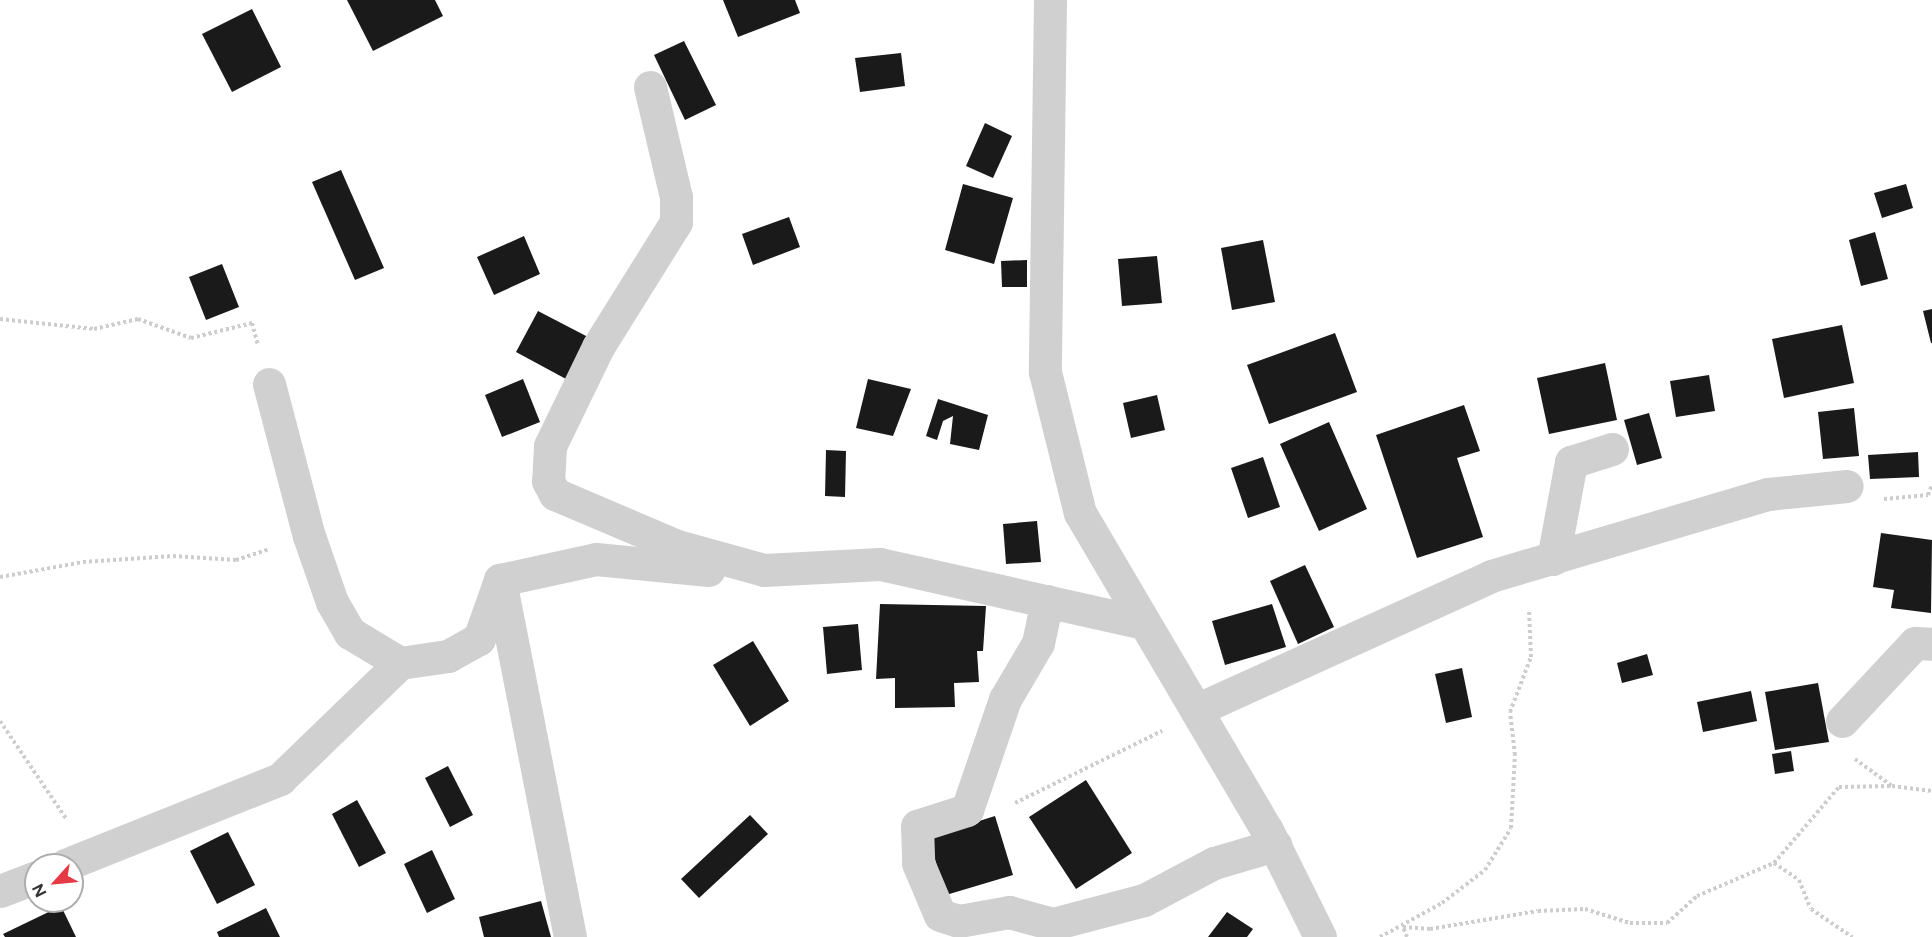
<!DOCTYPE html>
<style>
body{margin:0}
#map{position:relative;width:1932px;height:937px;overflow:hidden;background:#fff;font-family:Figtree,sans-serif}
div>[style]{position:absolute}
.building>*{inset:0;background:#1a1a1a}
.path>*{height:4px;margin-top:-2px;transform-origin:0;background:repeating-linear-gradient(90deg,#cdcdcd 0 3px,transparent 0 6px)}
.minor>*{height:33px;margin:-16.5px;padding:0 16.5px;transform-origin:16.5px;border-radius:16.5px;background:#d0d0d0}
span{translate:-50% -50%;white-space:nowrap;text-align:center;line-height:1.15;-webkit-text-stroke:6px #fff;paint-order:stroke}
.north{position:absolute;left:24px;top:853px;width:60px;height:60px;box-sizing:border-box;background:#fff;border:2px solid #adadad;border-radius:50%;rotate:243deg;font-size:16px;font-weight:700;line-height:24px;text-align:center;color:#333}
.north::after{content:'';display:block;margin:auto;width:21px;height:27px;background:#e63946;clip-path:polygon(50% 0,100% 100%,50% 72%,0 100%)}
</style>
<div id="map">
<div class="building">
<i style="clip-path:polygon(347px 0,435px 0,443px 16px,373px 51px)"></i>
<i style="clip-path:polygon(723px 0,795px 0,800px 13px,738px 37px)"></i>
<i style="clip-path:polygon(252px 9px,281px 67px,232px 92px,202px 34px)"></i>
<i style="clip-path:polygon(684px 41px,716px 105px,685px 120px,654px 55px)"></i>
<i style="clip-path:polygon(901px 53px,905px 86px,860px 92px,855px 58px)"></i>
<i style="clip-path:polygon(985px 123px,1012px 136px,993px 178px,966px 166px)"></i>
<i style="clip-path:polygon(341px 170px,384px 268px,355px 280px,312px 182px)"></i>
<i style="clip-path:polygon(963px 184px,1013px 198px,994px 264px,945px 250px)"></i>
<i style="clip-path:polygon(1906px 184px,1913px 208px,1882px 218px,1874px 193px)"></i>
<i style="clip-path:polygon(789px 217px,800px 247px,753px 265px,742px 234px)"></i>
<i style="clip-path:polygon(1875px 232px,1888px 279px,1861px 286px,1849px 240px)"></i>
<i style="clip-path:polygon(524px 236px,540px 274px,494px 295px,477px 257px)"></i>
<i style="clip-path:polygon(1263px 240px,1275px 302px,1232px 310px,1221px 248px)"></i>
<i style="clip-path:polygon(1157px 256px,1162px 303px,1122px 306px,1118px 259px)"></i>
<i style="clip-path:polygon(1027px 260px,1027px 287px,1002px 287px,1001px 261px)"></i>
<i style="clip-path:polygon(222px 264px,239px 307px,206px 320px,189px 277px)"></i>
<i style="clip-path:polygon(1932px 309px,1932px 343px,1931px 343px,1923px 311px)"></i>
<i style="clip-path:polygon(538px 311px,588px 337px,566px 379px,516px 352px)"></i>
<i style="clip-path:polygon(1842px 325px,1854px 383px,1784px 398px,1772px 339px)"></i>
<i style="clip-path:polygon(1335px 333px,1357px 392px,1269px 424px,1247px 365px)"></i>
<i style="clip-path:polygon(1605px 363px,1617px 420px,1549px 434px,1537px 378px)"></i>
<i style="clip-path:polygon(1709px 375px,1715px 411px,1676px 417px,1670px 381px)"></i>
<i style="clip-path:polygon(523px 379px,540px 422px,502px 437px,485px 395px)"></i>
<i style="clip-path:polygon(868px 379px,911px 389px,893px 436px,856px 428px)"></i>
<i style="clip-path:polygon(1157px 395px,1165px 430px,1131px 438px,1123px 403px)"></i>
<i style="clip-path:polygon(938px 399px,988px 415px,979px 450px,950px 444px,953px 416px,943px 421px,937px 440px,926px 436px)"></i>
<i style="clip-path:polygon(1464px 405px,1480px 451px,1457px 458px,1483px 537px,1417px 558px,1376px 435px)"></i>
<i style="clip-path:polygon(1854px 408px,1859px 456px,1823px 459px,1818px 412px)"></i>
<i style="clip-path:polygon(1649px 413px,1662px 458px,1637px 465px,1624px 420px)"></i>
<i style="clip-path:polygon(1329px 422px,1367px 509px,1319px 531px,1280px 444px)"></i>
<i style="clip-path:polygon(826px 450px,846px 451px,845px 497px,825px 496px)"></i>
<i style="clip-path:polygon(1918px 452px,1919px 477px,1870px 479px,1868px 455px)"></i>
<i style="clip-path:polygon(1263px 457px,1280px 507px,1248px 518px,1231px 468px)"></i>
<i style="clip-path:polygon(1037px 521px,1041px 562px,1006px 564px,1003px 524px)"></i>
<i style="clip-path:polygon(1881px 533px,1932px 540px,1931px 613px,1891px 608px,1894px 590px,1873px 587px)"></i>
<i style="clip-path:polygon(1305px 565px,1334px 627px,1298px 644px,1270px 581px)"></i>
<i style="clip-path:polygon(880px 604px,986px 606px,983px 651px,977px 651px,979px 682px,954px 683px,955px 707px,895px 708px,895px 678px,876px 679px)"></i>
<i style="clip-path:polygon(1272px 604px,1286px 647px,1225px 665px,1212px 621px)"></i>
<i style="clip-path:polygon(858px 624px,862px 670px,827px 674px,823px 627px)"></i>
<i style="clip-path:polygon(753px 641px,789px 701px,750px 726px,713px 665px)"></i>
<i style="clip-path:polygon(1647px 654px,1653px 675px,1622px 683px,1617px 663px)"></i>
<i style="clip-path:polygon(1462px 668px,1472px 717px,1446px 723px,1435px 674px)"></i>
<i style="clip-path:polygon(1818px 683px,1829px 742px,1775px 750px,1765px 692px)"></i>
<i style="clip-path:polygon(1751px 691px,1757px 721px,1703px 732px,1697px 702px)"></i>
<i style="clip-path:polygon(1791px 751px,1794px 771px,1775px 774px,1772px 754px)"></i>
<i style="clip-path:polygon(448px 766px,473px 815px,450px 827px,425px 778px)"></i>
<i style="clip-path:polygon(1086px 780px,1132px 853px,1076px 889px,1029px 817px)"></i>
<i style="clip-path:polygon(357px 800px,386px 853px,359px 867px,332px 814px)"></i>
<i style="clip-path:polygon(750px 815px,768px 834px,699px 898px,681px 879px)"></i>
<i style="clip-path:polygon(995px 816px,1013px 875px,946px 895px,928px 837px)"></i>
<i style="clip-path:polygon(228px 832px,255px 885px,217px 904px,190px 851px)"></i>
<i style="clip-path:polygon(432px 850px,455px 899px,427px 913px,404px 864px)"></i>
<i style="clip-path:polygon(541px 901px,551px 937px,484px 937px,479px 917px)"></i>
<i style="clip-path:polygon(61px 906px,76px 937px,5px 937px,3px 934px)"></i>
<i style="clip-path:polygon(266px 908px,280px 937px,219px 937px,217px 932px)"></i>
<i style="clip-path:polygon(1227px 912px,1253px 929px,1247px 937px,1208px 937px)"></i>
</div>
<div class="path">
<i style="left:0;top:319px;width:95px;rotate:6.1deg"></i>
<i style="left:94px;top:329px;width:45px;rotate:-12.8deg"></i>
<i style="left:138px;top:319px;width:56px;rotate:19.7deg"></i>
<i style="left:191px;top:338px;width:63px;rotate:-13.8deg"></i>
<i style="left:252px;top:323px;width:23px;rotate:75deg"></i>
<i style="left:1884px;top:499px;width:44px;rotate:-5.2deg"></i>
<i style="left:1928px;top:495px;width:11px;rotate:-68deg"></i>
<i style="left:0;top:577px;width:84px;rotate:-10.2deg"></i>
<i style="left:83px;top:562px;width:90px;rotate:-3.8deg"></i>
<i style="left:173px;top:556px;width:63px;rotate:3.6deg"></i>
<i style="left:236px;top:560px;width:35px;rotate:-18deg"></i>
<i style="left:0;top:721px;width:120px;rotate:55.9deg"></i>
<i style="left:1855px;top:759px;width:46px;rotate:36.1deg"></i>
<i style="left:1892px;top:786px;width:40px;rotate:7.1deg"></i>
<i style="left:1015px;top:803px;width:164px;rotate:-26.1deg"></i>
<i style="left:1774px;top:863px;width:30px;rotate:34deg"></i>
<i style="left:1799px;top:880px;width:31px;rotate:68deg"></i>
<i style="left:1811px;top:909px;width:50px;rotate:34.3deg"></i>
<i style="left:1380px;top:937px;width:71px;rotate:-28.7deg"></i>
<i style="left:1442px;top:903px;width:54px;rotate:-37.5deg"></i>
<i style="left:1485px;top:870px;width:49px;rotate:-58.2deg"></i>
<i style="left:1511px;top:828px;width:73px;rotate:-86.9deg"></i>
<i style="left:1515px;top:755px;width:43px;rotate:-96.6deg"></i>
<i style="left:1510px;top:712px;width:59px;rotate:-69.1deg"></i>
<i style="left:1531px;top:657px;width:48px;rotate:-92.4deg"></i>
<i style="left:1407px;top:937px;width:11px;rotate:-112deg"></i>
<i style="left:1403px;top:927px;width:27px;rotate:4deg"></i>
<i style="left:1430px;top:929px;width:109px;rotate:-9.5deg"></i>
<i style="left:1538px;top:911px;width:47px;rotate:-2.4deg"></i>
<i style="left:1585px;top:909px;width:47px;rotate:17.3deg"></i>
<i style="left:1630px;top:923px;width:37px"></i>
<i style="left:1667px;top:923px;width:40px;rotate:-42deg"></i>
<i style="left:1697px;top:896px;width:84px;rotate:-23.2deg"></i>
<i style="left:1774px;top:863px;width:100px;rotate:-49.5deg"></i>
<i style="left:1839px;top:787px;width:53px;rotate:-1.1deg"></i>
</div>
<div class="minor">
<i style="left:1050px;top:0;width:372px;rotate:90.8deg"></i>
<i style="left:1045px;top:372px;width:145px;rotate:76.1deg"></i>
<i style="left:1080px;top:513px;width:368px;rotate:59.5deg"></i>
<i style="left:1267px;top:830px;width:119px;rotate:63.6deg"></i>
<i style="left:650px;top:87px;width:113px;rotate:76.7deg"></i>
<i style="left:676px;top:197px;width:25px;rotate:90deg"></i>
<i style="left:676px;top:222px;width:147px;rotate:122deg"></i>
<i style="left:598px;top:347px;width:110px;rotate:115.9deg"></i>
<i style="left:550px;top:446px;width:35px;rotate:93deg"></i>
<i style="left:548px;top:481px;width:15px;rotate:62deg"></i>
<i style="left:555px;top:494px;width:133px;rotate:23.1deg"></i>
<i style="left:677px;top:546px;width:90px;rotate:15.4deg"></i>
<i style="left:764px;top:570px;width:116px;rotate:-3deg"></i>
<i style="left:880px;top:564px;width:271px;rotate:12.6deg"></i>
<i style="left:269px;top:384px;width:157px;rotate:75.3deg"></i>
<i style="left:309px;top:536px;width:70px;rotate:70.8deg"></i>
<i style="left:332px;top:602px;width:36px;rotate:60deg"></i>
<i style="left:350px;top:633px;width:58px;rotate:31deg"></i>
<i style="left:400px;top:663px;width:49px;rotate:-8.3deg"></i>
<i style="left:448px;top:656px;width:35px;rotate:-29deg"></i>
<i style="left:479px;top:639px;width:63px;rotate:-70.4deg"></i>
<i style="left:1553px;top:559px;width:99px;rotate:-79.5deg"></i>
<i style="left:1571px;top:462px;width:43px;rotate:-17.6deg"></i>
<i style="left:1047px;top:601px;width:43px;rotate:102.1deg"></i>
<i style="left:1038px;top:643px;width:65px;rotate:120.5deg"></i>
<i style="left:1005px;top:699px;width:117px;rotate:108.9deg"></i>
<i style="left:967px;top:810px;width:52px;rotate:162.3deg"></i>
<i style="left:917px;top:826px;width:37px;rotate:88deg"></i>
<i style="left:918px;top:863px;width:56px;rotate:67.1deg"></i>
<i style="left:940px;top:915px;width:20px;rotate:18deg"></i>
<i style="left:959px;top:921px;width:51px;rotate:-10.2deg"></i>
<i style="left:1009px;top:912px;width:46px;rotate:15.3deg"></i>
<i style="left:1053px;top:924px;width:94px;rotate:-14.8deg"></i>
<i style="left:1144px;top:900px;width:79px;rotate:-27.9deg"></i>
<i style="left:1214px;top:863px;width:64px;rotate:-16.4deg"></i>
<i style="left:1196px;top:710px;width:324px;rotate:-24.4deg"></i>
<i style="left:1491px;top:576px;width:289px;rotate:-16.5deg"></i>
<i style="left:1768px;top:494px;width:79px;rotate:-5.8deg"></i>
<i style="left:1842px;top:721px;width:107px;rotate:-46.9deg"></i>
<i style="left:1915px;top:643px;width:17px;rotate:3deg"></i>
<i style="left:65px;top:865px;width:232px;rotate:-21.8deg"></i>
<i style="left:280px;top:779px;width:167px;rotate:-44deg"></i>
<i style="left:0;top:891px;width:39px;rotate:-21deg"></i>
<i style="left:570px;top:937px;width:364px;rotate:-101.1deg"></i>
<i style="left:500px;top:580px;width:98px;rotate:-12.3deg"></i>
<i style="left:596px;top:559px;width:113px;rotate:5.6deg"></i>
</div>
<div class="north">N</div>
</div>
